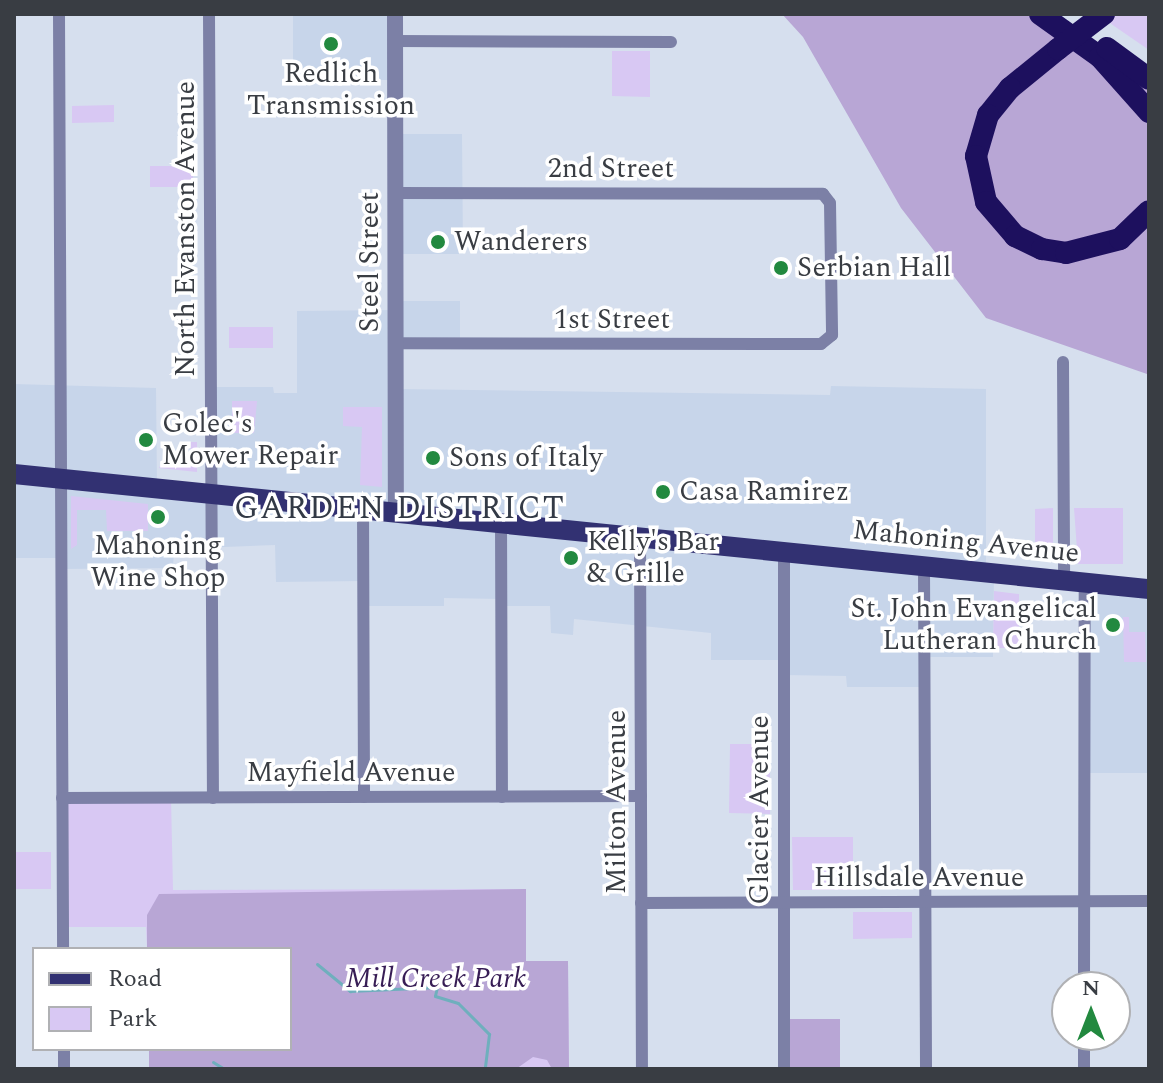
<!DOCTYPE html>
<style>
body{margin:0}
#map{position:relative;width:1163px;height:1083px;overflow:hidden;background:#d6dfee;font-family:Spectral,serif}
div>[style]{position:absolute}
.built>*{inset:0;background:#c7d5ea}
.green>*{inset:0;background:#d8c8f3}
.forest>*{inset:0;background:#b8a6d5}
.stream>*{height:3px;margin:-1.5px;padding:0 1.5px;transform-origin:1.5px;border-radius:1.5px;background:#6fafbd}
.minor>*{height:12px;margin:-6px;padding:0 6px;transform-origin:6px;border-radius:6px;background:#7c80a6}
.tertiary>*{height:16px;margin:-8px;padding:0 8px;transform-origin:8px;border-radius:8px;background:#7c80a6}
.primary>*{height:20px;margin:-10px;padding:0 10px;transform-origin:10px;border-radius:10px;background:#323172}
.motorway>*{height:22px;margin:-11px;padding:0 11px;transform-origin:11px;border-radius:11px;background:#1d105e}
.motorway-bridge>*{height:22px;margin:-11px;padding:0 11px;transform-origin:11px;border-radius:11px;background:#1d105e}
.dots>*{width:22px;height:22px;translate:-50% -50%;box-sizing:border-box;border:4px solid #fff;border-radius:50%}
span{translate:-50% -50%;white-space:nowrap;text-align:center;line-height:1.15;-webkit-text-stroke:7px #fff;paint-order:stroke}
.poi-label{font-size:28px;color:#393d43}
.left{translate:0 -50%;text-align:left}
.right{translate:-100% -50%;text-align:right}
.street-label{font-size:28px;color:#393d43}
.park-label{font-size:28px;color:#371d55;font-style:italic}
.quarter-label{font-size:32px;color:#333a46;letter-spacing:2px}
.frame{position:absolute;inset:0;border:16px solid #393d43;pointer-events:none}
.legend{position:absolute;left:32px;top:947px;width:260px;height:104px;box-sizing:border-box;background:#fff;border:2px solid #b0b1b4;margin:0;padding:10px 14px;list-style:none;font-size:24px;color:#393d43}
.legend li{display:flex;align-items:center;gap:16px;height:40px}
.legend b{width:40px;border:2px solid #b0b1b4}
.north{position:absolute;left:1051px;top:971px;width:80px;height:80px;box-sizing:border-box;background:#fff;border:2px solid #b0b1b4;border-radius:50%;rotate:0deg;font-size:22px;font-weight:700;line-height:32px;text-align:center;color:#393d43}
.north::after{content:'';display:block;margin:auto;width:28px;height:36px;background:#22893f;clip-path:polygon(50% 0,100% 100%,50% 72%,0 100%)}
</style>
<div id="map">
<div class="built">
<i style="clip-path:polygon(293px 14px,395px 14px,395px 80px,293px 80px)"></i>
<i style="clip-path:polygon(395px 134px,462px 134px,463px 254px,395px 254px)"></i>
<i style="clip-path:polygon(396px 301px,460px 301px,460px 344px,396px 344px,396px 389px,830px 395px,831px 386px,986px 389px,986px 571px,994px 573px,993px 657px,925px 657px,925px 687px,847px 687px,846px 676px,784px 675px,783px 660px,711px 660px,711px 633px,574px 619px,573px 635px,551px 633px,550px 606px,501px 606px,501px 599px,444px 598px,444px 606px,364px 606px,363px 581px,276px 582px,275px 545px,174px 549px,173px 568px,61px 569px,60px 558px,14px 558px,14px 384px,156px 388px,157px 486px,211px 492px,211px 387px,273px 387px,274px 393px,297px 393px,297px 311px,395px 310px)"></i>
<i style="clip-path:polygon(1085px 582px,1149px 589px,1149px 773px,1084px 773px)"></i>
</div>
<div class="green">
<i style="clip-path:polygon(1105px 14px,1149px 14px,1149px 50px,1101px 17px)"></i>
<i style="clip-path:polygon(612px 51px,650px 51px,650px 97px,612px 96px)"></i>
<i style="clip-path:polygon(114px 105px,114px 122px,72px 123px,72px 106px)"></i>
<i style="clip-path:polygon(150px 166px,193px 166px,193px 187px,150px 187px)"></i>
<i style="clip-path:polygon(229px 327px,273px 327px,273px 348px,229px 348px)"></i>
<i style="clip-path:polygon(232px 401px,257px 401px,254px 433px,232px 433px)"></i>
<i style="clip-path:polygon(343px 407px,382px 407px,382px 487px,360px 485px,362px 427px,343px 426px)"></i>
<i style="clip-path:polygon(191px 442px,197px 442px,197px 472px,159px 468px,164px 458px,190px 458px)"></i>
<i style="clip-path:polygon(71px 496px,148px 504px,148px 531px,107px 531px,106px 510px,77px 510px,77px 545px,71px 549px)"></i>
<i style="clip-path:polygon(1053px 508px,1053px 556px,1035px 558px,1035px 509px)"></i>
<i style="clip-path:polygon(1074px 508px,1123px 508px,1123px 564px,1078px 564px)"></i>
<i style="clip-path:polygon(994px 591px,1019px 594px,1019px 648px,993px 648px)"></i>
<i style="clip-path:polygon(1123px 617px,1129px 617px,1129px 632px,1145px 632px,1146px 662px,1124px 662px)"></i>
<i style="clip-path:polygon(730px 744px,770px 744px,770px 814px,729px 813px)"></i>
<i style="clip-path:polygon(62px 798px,171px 798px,173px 890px,526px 889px,526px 961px,568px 961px,569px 1069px,149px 1069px,149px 1049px,290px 1049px,290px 949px,147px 949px,146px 927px,63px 927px)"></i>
<i style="clip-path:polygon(792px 837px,853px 837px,853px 890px,793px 890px)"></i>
<i style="clip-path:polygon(14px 852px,51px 852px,51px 889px,14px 889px)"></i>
<i style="clip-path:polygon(853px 912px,912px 912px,912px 938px,853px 939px)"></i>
</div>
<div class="forest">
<i style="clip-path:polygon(782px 14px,1043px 14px,1100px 43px,1149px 79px,1149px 467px,1147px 374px,986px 318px,901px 208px,803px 37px)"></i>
<i style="clip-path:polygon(526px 889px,526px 961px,568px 961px,569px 1069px,552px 1069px,547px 1060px,533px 1057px,516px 1069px,149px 1069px,149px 1049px,290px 1049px,290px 949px,147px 949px,147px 915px,159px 894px)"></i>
<i style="clip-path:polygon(784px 1019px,840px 1019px,840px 1069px,784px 1069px)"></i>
</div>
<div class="stream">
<i style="left:317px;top:964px;width:43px;rotate:39.3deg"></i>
<i style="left:350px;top:991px;width:87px;rotate:-2.6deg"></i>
<i style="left:437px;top:987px;width:9px;rotate:103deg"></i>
<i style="left:435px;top:996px;width:24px;rotate:17deg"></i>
<i style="left:458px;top:1003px;width:44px;rotate:45deg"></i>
<i style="left:489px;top:1034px;width:35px;rotate:97deg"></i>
<i style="left:213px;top:1062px;width:13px;rotate:32deg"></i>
</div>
<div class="minor">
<i style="left:59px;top:14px;width:935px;rotate:89.75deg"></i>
<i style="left:209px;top:14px;width:784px;rotate:89.71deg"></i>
<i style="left:395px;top:41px;width:276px;rotate:0.2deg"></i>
<i style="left:395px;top:193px;width:428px;rotate:0.1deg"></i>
<i style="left:823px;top:194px;width:11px;rotate:52deg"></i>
<i style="left:830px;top:203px;width:132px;rotate:89.1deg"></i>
<i style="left:832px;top:335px;width:14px;rotate:141deg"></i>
<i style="left:821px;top:344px;width:425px;rotate:-179.9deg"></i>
<i style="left:1063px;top:362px;width:218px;rotate:89.7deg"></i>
<i style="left:363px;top:506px;width:291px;rotate:89.8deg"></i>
<i style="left:501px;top:520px;width:277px;rotate:89.8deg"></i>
<i style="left:640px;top:536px;width:533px;rotate:89.79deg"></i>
<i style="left:784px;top:551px;width:518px;rotate:90deg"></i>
<i style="left:924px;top:566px;width:503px;rotate:89.77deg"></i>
<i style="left:62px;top:798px;width:579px;rotate:-0.2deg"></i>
<i style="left:641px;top:903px;width:508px;rotate:-0.23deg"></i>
<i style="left:1084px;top:987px;width:405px;rotate:-89.9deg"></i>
<i style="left:64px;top:1049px;width:20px;rotate:90deg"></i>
<i style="left:1084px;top:1069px;width:34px;rotate:-90deg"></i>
</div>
<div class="tertiary">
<i style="left:395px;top:14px;width:495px;rotate:89.9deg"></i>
</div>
<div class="primary">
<i style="left:14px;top:474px;width:1141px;rotate:5.79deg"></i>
</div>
<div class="motorway">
<i style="left:1040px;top:14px;width:74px;rotate:35.6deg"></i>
<i style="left:1100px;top:57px;width:74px;rotate:48.3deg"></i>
<i style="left:1107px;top:48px;width:52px;rotate:36.4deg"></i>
<i style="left:1058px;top:49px;width:62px;rotate:140.9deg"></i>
<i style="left:1010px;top:88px;width:35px;rotate:129deg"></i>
<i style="left:988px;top:115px;width:43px;rotate:106.3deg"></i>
<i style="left:976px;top:156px;width:47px;rotate:77.7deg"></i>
<i style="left:986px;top:202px;width:45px;rotate:49.5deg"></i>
<i style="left:1015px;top:236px;width:30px;rotate:26deg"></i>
<i style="left:1042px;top:249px;width:24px;rotate:9deg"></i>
<i style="left:1066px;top:253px;width:56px;rotate:-14.5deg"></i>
<i style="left:1120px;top:239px;width:40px;rotate:-44deg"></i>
</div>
<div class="motorway-bridge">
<i style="left:1058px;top:49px;width:58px;rotate:-37.3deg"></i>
</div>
<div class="dots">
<i style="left:331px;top:44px;background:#22893f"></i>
<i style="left:438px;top:242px;background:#22893f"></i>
<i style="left:781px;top:268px;background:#22893f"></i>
<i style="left:146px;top:440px;background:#22893f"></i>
<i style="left:433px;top:458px;background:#22893f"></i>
<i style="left:663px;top:492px;background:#22893f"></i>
<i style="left:158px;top:517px;background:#22893f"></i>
<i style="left:571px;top:558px;background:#22893f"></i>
<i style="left:1113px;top:625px;background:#22893f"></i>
</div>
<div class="poi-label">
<span style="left:331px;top:90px">Redlich<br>Transmission</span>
<span class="left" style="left:454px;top:242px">Wanderers</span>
<span class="left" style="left:797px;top:268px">Serbian Hall</span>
<span class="left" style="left:162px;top:440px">Golec's<br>Mower Repair</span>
<span class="left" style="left:449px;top:458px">Sons of Italy</span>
<span class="left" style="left:679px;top:492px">Casa Ramirez</span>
<span class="left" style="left:587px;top:558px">Kelly's Bar<br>&amp; Grille</span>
<span style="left:158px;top:562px">Mahoning<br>Wine Shop</span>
<span class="right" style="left:1097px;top:625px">St. John Evangelical<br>Lutheran Church</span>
</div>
<div class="street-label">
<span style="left:611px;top:169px">2nd Street</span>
<span style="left:186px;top:229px;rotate:-90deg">North Evanston Avenue</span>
<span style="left:370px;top:262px;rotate:-90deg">Steel Street</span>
<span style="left:612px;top:320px">1st Street</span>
<span style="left:966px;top:542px;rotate:6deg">Mahoning Avenue</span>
<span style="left:351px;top:773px">Mayfield Avenue</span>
<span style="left:617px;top:802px;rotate:-90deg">Milton Avenue</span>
<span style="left:760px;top:810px;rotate:-90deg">Glacier Avenue</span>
<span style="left:919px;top:878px">Hillsdale Avenue</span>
</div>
<div class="park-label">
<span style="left:436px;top:979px">Mill Creek Park</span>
</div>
<div class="quarter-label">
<span style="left:400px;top:509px">GARDEN DISTRICT</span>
</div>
<div class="frame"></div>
<ul class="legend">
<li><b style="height:10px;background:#323172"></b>Road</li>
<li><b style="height:22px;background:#d8c8f3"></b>Park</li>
</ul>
<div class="north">N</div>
</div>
